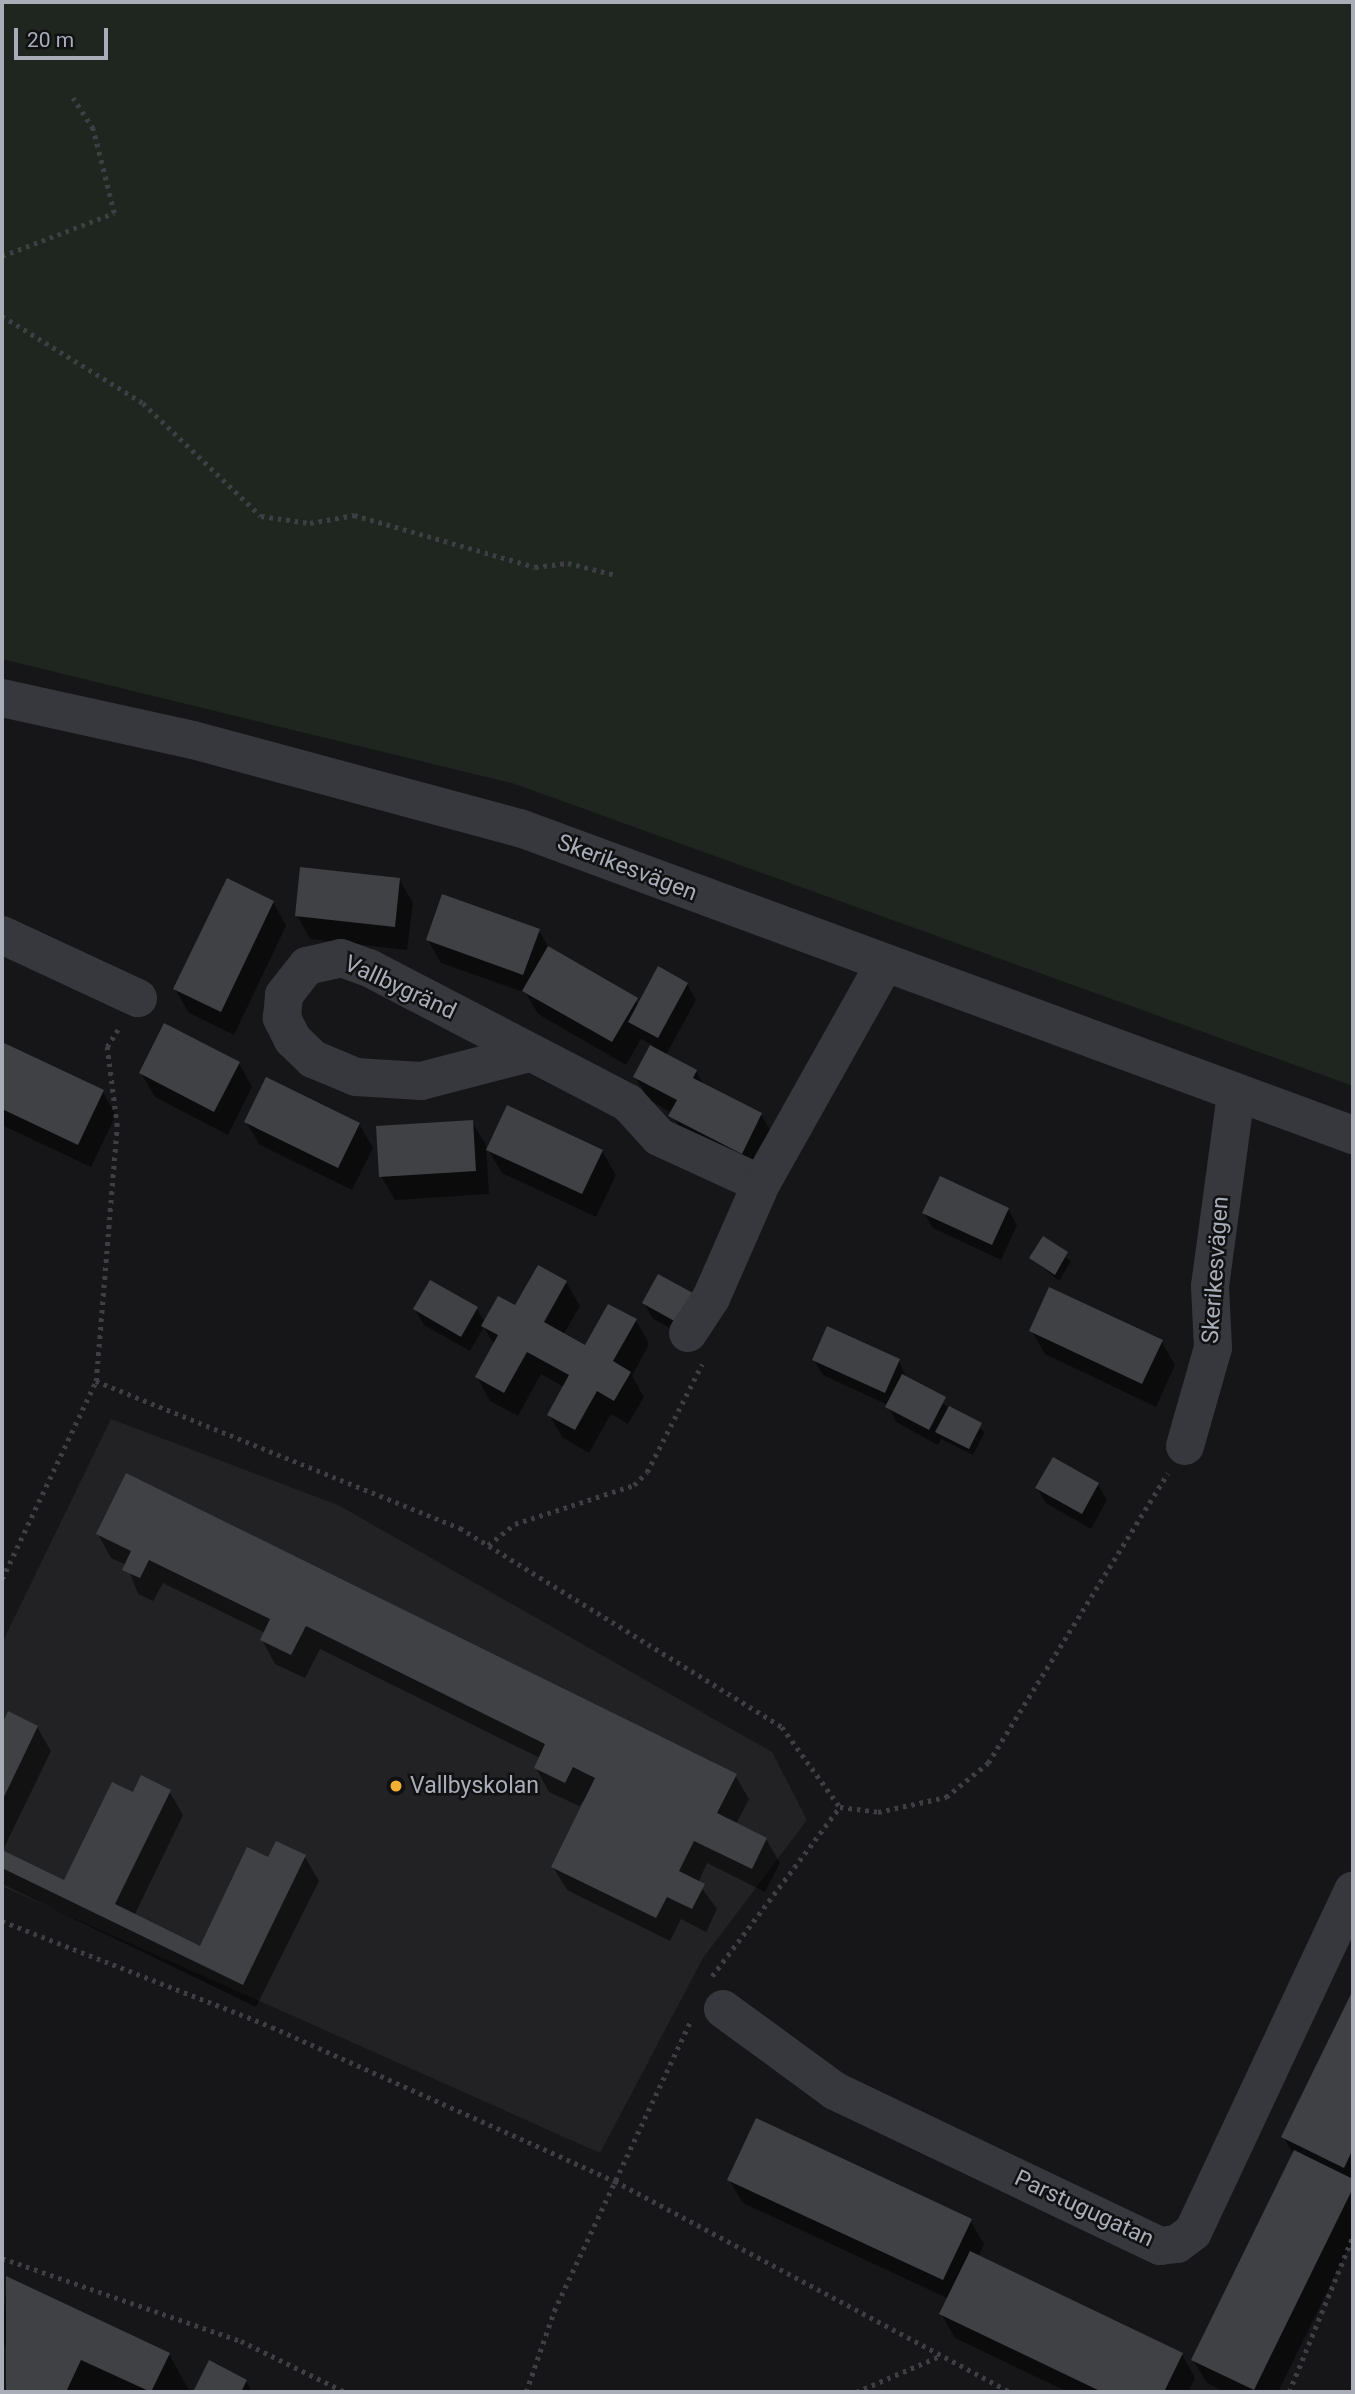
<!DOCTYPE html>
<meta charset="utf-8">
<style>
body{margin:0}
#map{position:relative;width:1355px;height:2394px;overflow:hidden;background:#161618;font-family:Roboto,sans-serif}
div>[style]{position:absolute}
.built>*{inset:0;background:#222225}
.green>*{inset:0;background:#1e261f}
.shadow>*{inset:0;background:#0007}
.building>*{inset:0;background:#404145}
.path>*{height:4.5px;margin-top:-2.25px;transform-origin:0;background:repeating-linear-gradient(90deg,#3d3f44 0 3.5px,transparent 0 8.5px)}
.minor>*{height:38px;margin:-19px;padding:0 19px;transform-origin:19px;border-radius:19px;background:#37383d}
.dots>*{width:19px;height:19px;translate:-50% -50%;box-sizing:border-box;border:4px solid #111113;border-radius:50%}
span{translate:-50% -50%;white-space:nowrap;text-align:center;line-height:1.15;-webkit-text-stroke:5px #111113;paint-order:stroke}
.street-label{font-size:23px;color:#a8adb8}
.poi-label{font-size:23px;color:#a8adb8}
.left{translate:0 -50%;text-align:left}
.frame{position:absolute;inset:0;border:4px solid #a8adb8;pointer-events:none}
.scale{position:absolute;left:14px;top:28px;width:94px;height:32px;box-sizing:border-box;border:4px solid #a8adb8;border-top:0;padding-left:9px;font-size:21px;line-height:24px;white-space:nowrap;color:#a8adb8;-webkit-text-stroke:5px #111113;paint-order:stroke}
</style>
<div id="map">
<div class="built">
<i style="clip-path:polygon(111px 1419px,338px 1505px,772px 1752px,807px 1820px,703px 1958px,600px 2153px,2px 1886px,2px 1643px)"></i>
</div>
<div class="green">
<i style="clip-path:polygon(2px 2px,1353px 2px,1353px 1086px,515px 784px,2px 659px)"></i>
</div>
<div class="shadow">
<i style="clip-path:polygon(399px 879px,413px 903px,407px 950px,310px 939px,297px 915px)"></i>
<i style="clip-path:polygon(273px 902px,286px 926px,234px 1035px,189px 1013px,175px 989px)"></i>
<i style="clip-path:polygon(539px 931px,549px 948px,639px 1004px,687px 984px,696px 1000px,666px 1055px,696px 1071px,704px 1086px,761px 1115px,775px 1138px,756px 1176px,684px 1140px,672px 1113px,649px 1100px,635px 1077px,652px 1045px,641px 1039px,626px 1065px,538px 1014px,526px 993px,441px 963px,427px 939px)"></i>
<i style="clip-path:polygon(2px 1044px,103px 1092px,116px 1115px,91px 1167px,2px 1125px)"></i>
<i style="clip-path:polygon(239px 1063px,252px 1087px,228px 1135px,155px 1097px,141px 1073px)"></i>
<i style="clip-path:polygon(246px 1122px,359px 1124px,373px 1148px,352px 1190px,260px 1145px)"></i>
<i style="clip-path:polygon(472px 1122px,486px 1145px,489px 1194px,395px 1200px,381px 1176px)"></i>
<i style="clip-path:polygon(488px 1150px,602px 1151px,616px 1175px,596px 1217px,502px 1173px)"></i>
<i style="clip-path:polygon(1008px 1209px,1017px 1225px,1001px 1260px,933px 1228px,924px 1213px)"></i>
<i style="clip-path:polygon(1043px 1239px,1071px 1261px,1059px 1281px,1031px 1258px)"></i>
<i style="clip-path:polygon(659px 1276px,694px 1341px,653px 1319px,644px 1303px)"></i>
<i style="clip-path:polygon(566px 1282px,580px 1306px,563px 1335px,586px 1348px,636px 1320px,649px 1344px,632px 1376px,644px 1397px,628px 1424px,611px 1414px,589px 1453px,563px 1438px,549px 1415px,564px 1387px,541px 1374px,518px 1416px,490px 1401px,477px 1377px,494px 1345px,484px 1327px,470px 1351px,424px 1325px,415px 1309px,477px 1309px,485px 1323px)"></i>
<i style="clip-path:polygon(1031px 1330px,1161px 1341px,1175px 1365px,1156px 1407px,1045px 1354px)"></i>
<i style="clip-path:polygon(814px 1360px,899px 1361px,907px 1379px,985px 1432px,973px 1455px,941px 1439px,938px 1445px,896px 1422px,888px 1405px,823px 1375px)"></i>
<i style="clip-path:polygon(1098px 1485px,1107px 1500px,1091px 1529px,1046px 1503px,1037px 1488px)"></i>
<i style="clip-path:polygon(98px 1534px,735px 1775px,749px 1799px,736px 1824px,766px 1839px,780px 1863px,765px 1892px,707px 1863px,698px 1883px,717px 1909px,706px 1932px,681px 1919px,670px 1941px,567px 1890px,553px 1867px,591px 1792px,579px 1806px,549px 1792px,536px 1768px,540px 1758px,320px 1649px,305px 1678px,275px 1664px,262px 1640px,265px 1633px,163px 1583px,153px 1601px,138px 1594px,127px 1565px,111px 1558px)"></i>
<i style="clip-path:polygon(9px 1714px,37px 1727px,51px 1751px,2px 1852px,2px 1728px)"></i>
<i style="clip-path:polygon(169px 1791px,183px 1815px,134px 1916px,200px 1948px,305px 1857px,319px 1881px,256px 2007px,2px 1884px,2px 1852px,65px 1882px,134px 1794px)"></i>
<i style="clip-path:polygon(1353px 1994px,1353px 2239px,1278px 2392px,1225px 2392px,1207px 2383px,1193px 2360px,1294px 2155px,1283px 2136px)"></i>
<i style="clip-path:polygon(729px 2180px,970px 2220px,984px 2244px,978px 2257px,1182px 2354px,1195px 2378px,1188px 2392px,1068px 2392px,955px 2338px,941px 2314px,949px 2299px,743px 2203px)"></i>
<i style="clip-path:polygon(7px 2278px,169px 2354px,190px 2392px,7px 2392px,10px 2359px,2px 2338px)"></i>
<i style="clip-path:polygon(210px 2363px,246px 2381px,252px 2392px,195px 2392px)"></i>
</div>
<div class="building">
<i style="clip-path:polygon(300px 867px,400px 878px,395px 927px,295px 916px)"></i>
<i style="clip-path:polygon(227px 878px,274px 901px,221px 1012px,173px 989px)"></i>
<i style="clip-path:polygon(442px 894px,540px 929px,523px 975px,426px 940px)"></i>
<i style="clip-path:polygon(548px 946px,638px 998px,612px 1042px,522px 991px)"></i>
<i style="clip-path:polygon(658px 966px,688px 983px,658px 1038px,628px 1022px)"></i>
<i style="clip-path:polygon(164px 1023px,240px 1062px,214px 1112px,139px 1073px)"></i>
<i style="clip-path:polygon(2px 1042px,104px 1090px,78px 1145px,2px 1109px)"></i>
<i style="clip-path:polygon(650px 1045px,697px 1070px,693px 1078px,762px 1113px,742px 1154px,668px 1116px,677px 1100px,633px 1077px)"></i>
<i style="clip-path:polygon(266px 1077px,360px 1123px,338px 1168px,244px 1122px)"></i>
<i style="clip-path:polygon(507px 1105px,603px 1150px,582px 1194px,486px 1150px)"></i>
<i style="clip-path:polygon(473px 1120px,476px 1171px,379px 1177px,376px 1126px)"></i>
<i style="clip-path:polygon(940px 1176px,1009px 1208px,992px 1245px,922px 1213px)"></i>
<i style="clip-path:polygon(1043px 1236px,1068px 1252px,1055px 1275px,1029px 1258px)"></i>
<i style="clip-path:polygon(538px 1265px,567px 1281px,544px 1322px,585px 1345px,608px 1304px,637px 1319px,613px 1361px,631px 1372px,614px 1401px,597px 1391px,575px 1430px,547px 1415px,569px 1375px,527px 1352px,504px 1393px,475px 1377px,498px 1335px,481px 1326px,498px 1296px,515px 1305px)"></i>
<i style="clip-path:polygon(658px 1274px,702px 1298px,685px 1327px,642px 1303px)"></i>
<i style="clip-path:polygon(430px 1280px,478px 1307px,461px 1337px,413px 1309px)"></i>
<i style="clip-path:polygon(1049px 1287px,1163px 1340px,1142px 1384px,1029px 1331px)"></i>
<i style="clip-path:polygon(827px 1326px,900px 1359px,885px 1393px,812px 1360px)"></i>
<i style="clip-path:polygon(902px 1374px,946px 1397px,929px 1430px,885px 1407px)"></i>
<i style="clip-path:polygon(949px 1406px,982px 1423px,969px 1449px,935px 1432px)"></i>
<i style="clip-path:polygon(1053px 1457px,1099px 1483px,1082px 1514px,1035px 1488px)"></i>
<i style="clip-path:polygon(126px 1473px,737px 1774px,717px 1813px,767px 1838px,752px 1869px,694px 1841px,679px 1871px,705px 1884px,692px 1909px,667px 1897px,656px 1918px,551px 1867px,595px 1778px,573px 1767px,565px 1783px,534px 1768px,545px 1744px,306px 1626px,291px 1655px,260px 1640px,270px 1619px,149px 1560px,140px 1578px,122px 1570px,131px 1551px,96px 1534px)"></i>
<i style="clip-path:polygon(8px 1711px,38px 1726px,2px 1801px,2px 1724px)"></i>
<i style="clip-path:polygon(141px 1775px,171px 1790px,115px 1904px,200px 1946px,247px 1847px,268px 1857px,276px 1841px,306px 1855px,243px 1985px,2px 1868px,2px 1850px,64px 1880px,112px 1782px,133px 1792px)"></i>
<i style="clip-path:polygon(1353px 1990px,1353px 2149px,1344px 2168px,1281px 2137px)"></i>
<i style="clip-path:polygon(756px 2118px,972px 2219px,943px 2280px,727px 2180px)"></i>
<i style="clip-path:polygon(1294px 2150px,1353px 2179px,1353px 2188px,1254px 2390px,1191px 2360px)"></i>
<i style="clip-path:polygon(970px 2251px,1183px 2353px,1164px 2392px,1102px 2392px,939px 2314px)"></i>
<i style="clip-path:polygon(6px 2276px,170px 2353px,151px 2392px,81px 2360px,66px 2392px,6px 2392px)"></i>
<i style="clip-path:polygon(209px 2360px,247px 2380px,242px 2390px,247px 2392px,193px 2392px)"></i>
</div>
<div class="path">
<i style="left:2px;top:256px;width:120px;rotate:-21deg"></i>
<i style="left:114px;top:213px;width:87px;rotate:-104deg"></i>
<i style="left:93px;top:129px;width:37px;rotate:-123deg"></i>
<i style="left:2px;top:316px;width:166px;rotate:31.7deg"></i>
<i style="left:143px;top:403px;width:163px;rotate:43.8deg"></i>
<i style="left:261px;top:516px;width:49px;rotate:8.1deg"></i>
<i style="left:310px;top:523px;width:45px;rotate:-10.3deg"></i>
<i style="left:354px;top:515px;width:188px;rotate:16deg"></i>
<i style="left:535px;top:567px;width:33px;rotate:-7deg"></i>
<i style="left:568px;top:563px;width:49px;rotate:14deg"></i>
<i style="left:96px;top:1381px;width:393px;rotate:22deg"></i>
<i style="left:460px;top:1528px;width:379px;rotate:31.7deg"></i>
<i style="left:782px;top:1727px;width:99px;rotate:54.1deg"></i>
<i style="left:840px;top:1807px;width:38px;rotate:7deg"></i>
<i style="left:878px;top:1812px;width:70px;rotate:-12.4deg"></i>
<i style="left:946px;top:1797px;width:54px;rotate:-39deg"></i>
<i style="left:988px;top:1763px;width:341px;rotate:-58.2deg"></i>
<i style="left:488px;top:1545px;width:34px;rotate:-38deg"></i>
<i style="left:515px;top:1524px;width:125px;rotate:-18.1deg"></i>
<i style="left:634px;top:1485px;width:18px;rotate:-45deg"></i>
<i style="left:647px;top:1472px;width:121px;rotate:-63deg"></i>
<i style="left:2px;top:1579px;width:219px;rotate:-64.6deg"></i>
<i style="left:96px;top:1381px;width:256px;rotate:-85.3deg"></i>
<i style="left:117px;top:1126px;width:80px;rotate:-97.2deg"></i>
<i style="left:107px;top:1047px;width:22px;rotate:-58deg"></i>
<i style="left:2px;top:1921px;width:290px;rotate:21.4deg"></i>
<i style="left:272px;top:2027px;width:376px;rotate:24.2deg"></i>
<i style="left:615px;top:2181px;width:448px;rotate:28.1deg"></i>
<i style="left:712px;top:1976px;width:212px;rotate:-52.9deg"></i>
<i style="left:2px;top:2258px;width:253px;rotate:19.2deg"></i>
<i style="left:241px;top:2341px;width:116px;rotate:26.1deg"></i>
<i style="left:526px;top:2392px;width:86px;rotate:-70.9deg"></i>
<i style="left:554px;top:2311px;width:319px;rotate:-64.8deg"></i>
<i style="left:856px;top:2392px;width:91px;rotate:-23.2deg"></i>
<i style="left:1289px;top:2392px;width:169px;rotate:-67.7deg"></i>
</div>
<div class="minor">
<i style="left:2px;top:698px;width:196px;rotate:12.4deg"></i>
<i style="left:193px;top:740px;width:339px;rotate:15.1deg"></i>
<i style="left:520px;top:828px;width:888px;rotate:20.23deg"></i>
<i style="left:2px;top:935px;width:150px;rotate:24.9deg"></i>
<i style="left:529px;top:1053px;width:112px;rotate:165.5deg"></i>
<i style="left:421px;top:1081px;width:65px;rotate:-176.5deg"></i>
<i style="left:356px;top:1077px;width:47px;rotate:-157.3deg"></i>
<i style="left:313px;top:1059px;width:28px;rotate:-136deg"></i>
<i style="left:293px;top:1040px;width:25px;rotate:-117deg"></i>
<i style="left:282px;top:1018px;width:23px;rotate:-85deg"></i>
<i style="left:284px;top:995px;width:37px;rotate:-52deg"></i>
<i style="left:307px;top:966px;width:35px;rotate:-13deg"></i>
<i style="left:341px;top:958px;width:30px;rotate:20deg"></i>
<i style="left:369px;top:968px;width:292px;rotate:27.5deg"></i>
<i style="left:628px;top:1103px;width:46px;rotate:47.6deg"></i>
<i style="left:659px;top:1137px;width:112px;rotate:24.7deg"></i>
<i style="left:761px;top:1184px;width:251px;rotate:-60.7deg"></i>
<i style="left:688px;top:1333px;width:42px;rotate:-56.7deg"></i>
<i style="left:711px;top:1298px;width:124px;rotate:-66.3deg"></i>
<i style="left:1185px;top:1446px;width:102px;rotate:-74.1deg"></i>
<i style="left:1213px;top:1348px;width:62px;rotate:-92.8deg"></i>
<i style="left:1210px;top:1286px;width:195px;rotate:-82.3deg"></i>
<i style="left:723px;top:2009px;width:139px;rotate:36.2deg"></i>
<i style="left:835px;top:2091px;width:360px;rotate:25.5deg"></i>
<i style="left:1160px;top:2246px;width:17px;rotate:-7deg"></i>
<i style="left:1177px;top:2244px;width:20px;rotate:-37deg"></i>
<i style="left:1193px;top:2232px;width:377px;rotate:-64.9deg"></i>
</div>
<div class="dots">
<i style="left:396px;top:1786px;background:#f2b134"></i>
</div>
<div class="street-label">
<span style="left:627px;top:868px;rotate:21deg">Skerikesvägen</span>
<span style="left:400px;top:988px;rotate:25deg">Vallbygränd</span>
<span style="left:1216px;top:1270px;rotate:-86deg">Skerikesvägen</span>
<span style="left:1084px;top:2209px;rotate:25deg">Parstugugatan</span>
</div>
<div class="poi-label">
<span class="left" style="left:410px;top:1786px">Vallbyskolan</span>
</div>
<div class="frame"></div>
<div class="scale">20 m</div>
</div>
